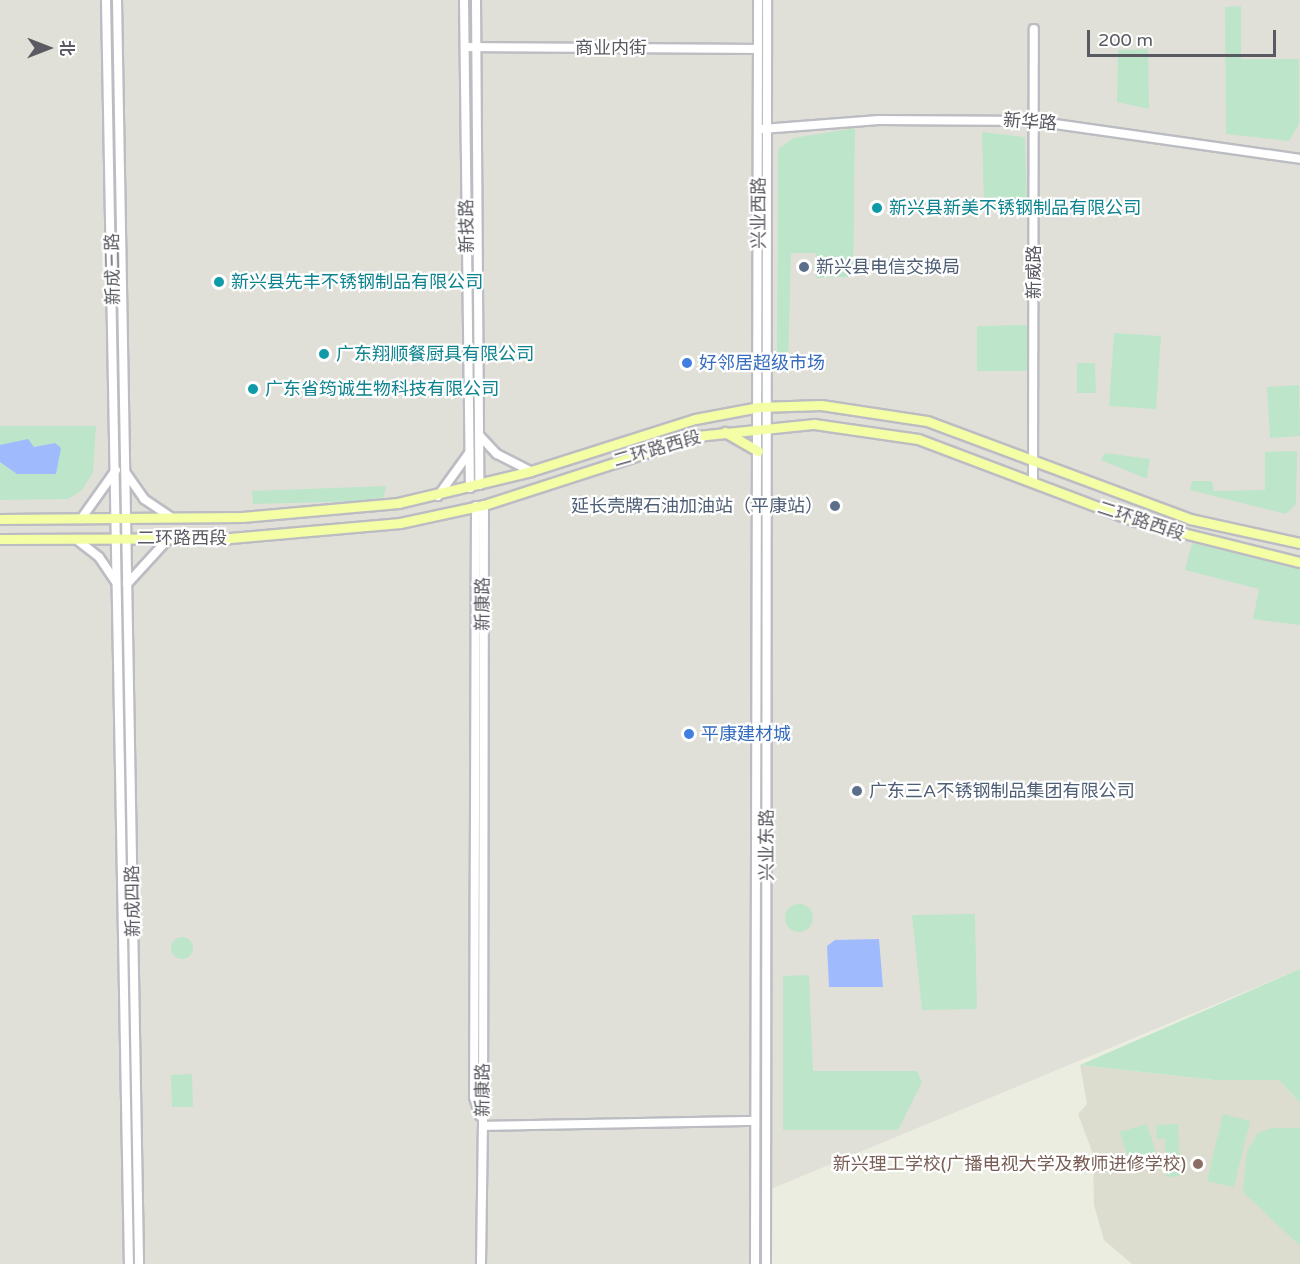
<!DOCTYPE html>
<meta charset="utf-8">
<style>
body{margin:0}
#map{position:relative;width:1300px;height:1264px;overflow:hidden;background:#ecede1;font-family:"Varela Round","Noto Sans SC",sans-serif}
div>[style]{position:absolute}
.industrial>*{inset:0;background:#e0e0d9}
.education>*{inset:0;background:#dcddcf}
.green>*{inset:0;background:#bde5c9}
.round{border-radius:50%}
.water>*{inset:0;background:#a0bafe}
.roads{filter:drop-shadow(2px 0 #bcbcc3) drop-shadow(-2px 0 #bcbcc3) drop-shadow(0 2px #bcbcc3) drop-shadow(0 -2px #bcbcc3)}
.minor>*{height:8px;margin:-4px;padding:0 4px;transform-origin:4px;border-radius:4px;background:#fff}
.major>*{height:9px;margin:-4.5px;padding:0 4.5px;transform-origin:4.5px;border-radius:4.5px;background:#f3fea5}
.dots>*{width:16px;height:16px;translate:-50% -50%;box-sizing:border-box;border:3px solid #fff;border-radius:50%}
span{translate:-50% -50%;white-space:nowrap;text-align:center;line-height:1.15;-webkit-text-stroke:4.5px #fff;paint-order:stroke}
.street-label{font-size:18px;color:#5a5b62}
.culture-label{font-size:18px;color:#0d838f}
.left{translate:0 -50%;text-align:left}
.service-label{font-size:18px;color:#4e5e75}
.right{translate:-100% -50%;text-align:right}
.shop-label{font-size:18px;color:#366cbe}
.education-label{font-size:18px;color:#785e54}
.north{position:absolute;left:18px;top:18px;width:60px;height:60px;-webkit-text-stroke:4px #fff;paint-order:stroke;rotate:90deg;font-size:16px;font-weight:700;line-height:24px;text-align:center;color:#5a5b62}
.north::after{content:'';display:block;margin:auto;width:21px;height:27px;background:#5a5b62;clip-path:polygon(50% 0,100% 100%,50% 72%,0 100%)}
.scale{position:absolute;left:1087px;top:30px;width:189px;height:27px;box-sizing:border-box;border:3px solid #5a5b62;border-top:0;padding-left:8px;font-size:18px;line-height:21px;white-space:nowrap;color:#5a5b62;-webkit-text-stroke:4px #fff;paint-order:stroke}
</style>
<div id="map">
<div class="industrial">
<i style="clip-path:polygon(0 0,1300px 0,1300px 969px,766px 1191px,766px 1264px,0 1264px)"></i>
</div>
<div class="education">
<i style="clip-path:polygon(1080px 1065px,1214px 1080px,1279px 1080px,1300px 1103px,1300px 1264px,1132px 1264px,1104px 1240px,1094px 1205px,1093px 1154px,1078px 1114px,1087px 1104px)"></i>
</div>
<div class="green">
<i style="clip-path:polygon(1241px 6px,1241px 59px,1299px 59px,1299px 124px,1289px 141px,1226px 134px,1225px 7px)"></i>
<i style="clip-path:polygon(1148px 49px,1149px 109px,1117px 102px,1118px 50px)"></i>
<i style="clip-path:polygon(855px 128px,853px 277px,816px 278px,816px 253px,791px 253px,788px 366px,777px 367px,778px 149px,794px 138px)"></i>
<i style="clip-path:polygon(982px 132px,1025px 137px,1027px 205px,984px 205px)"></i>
<i style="clip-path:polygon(1027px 325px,1027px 371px,977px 371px,977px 326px)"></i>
<i style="clip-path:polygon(1114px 333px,1161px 336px,1156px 409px,1109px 406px)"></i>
<i style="clip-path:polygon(1077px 363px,1095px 363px,1096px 393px,1077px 393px)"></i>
<i style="clip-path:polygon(1299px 385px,1300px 436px,1270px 438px,1267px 387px)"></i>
<i style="clip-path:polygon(0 426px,96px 426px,93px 472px,82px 490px,68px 499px,0 500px)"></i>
<i style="clip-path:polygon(1297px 451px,1296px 504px,1286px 514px,1190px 490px,1192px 481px,1212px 481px,1214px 491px,1265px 490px,1265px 452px)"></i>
<i style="clip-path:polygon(1105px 453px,1150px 459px,1147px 479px,1101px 460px)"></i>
<i style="clip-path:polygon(386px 486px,384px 497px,362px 501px,253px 504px,252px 491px)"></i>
<i style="clip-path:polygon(1192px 543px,1300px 566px,1300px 625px,1253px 619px,1259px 589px,1185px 570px)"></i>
<i class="round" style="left:785px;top:904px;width:28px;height:28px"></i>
<i style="clip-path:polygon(975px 914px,977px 1009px,922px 1010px,912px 915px)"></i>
<i class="round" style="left:171px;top:937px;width:22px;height:22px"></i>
<i style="clip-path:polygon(1300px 969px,1300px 1103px,1279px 1080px,1214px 1080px,1080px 1065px)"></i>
<i style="clip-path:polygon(809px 975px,813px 1071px,917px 1071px,922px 1082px,898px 1130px,783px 1130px,783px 976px)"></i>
<i style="clip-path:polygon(192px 1074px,193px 1107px,172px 1107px,171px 1075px)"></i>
<i style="clip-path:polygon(1223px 1114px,1250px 1121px,1234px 1187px,1207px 1181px)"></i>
<i style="clip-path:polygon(1147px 1124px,1157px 1157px,1130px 1166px,1120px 1132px)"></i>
<i style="clip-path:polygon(1178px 1124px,1180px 1176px,1166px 1177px,1165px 1139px,1157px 1139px,1156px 1125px)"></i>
<i style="clip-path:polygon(1272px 1128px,1300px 1128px,1300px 1246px,1243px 1192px,1247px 1151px,1258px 1133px)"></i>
</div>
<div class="water">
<i style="clip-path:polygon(28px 439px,34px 447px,55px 443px,61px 448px,56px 474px,17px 474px,0 462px,0 445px)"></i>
<i style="clip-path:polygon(879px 939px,883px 987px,829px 987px,827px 946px,835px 940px)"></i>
</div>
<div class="roads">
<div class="minor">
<i style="left:106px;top:0;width:1264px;rotate:88.96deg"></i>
<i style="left:117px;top:0;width:1264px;rotate:89deg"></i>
<i style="left:464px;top:0;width:488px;rotate:89.3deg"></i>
<i style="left:476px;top:0;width:485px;rotate:89.6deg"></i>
<i style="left:465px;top:47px;width:293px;rotate:0.4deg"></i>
<i style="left:762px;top:129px;width:117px;rotate:-4.4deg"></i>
<i style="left:879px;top:120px;width:155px;rotate:0.4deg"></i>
<i style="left:1034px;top:121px;width:269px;rotate:8.1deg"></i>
<i style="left:479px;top:435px;width:26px;rotate:47deg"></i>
<i style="left:497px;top:454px;width:38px;rotate:27deg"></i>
<i style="left:126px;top:473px;width:32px;rotate:55deg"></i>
<i style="left:144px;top:499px;width:34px;rotate:34deg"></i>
<i style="left:1033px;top:479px;width:450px;rotate:-89.9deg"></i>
<i style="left:438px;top:496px;width:53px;rotate:-54.2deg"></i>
<i style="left:476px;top:506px;width:591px;rotate:90.19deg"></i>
<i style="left:474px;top:1097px;width:20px;rotate:72deg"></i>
<i style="left:81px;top:519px;width:60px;rotate:-54.5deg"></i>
<i style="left:76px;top:539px;width:29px;rotate:38deg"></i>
<i style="left:99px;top:557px;width:29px;rotate:56deg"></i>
<i style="left:127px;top:584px;width:64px;rotate:-47.5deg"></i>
<i style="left:483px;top:1126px;width:621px;rotate:-89.91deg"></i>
<i style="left:481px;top:1264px;width:138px;rotate:-89.2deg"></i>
<i style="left:483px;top:1126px;width:272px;rotate:-1.1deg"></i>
<i style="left:755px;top:1264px;width:1264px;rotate:-89.86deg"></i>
<i style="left:766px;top:1264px;width:1264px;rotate:-89.95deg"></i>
</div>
<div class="major">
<i style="left:725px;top:432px;width:38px;rotate:30deg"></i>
<i style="left:0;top:519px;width:242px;rotate:-0.5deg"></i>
<i style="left:242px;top:517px;width:157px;rotate:-5.1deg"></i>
<i style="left:398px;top:503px;width:137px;rotate:-13.5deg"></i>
<i style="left:531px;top:471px;width:172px;rotate:-17.6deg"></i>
<i style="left:695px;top:419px;width:65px;rotate:-10.6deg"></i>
<i style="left:759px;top:407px;width:62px;rotate:-1.8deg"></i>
<i style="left:821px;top:405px;width:107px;rotate:8.6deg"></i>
<i style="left:927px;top:421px;width:281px;rotate:20.4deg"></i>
<i style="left:1190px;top:519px;width:113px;rotate:12.3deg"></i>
<i style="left:0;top:539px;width:230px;rotate:-0.2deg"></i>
<i style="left:230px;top:538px;width:171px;rotate:-5deg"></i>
<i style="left:400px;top:523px;width:86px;rotate:-12.1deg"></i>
<i style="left:484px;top:505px;width:224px;rotate:-17.9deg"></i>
<i style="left:697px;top:436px;width:118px;rotate:-5.9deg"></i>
<i style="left:814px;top:424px;width:105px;rotate:8.2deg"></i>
<i style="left:918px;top:439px;width:232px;rotate:20.7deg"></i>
<i style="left:1135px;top:521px;width:170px;rotate:14deg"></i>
</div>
</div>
<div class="dots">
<i style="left:877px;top:208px;background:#0f9aa8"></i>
<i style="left:804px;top:267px;background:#5c6f8a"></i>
<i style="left:219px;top:282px;background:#0f9aa8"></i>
<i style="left:324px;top:354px;background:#0f9aa8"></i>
<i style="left:687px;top:363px;background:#3f7fe0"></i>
<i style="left:253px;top:389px;background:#0f9aa8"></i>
<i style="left:835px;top:506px;background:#5c6f8a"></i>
<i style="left:689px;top:734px;background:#3f7fe0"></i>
<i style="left:857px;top:791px;background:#5c6f8a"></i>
<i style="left:1198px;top:1164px;background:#8d6e63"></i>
</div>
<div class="street-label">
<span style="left:611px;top:48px">商业内街</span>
<span style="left:1030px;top:122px;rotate:4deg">新华路</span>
<span style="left:759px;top:213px;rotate:-90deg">兴业西路</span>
<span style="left:467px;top:226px;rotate:-91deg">新技路</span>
<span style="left:113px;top:269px;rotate:-91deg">新成三路</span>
<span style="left:1034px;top:272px;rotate:-90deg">新威路</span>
<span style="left:657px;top:449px;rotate:-16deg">二环路西段</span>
<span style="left:1141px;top:521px;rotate:18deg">二环路西段</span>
<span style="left:182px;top:538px">二环路西段</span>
<span style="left:483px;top:604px;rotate:-90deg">新康路</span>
<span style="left:767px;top:845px;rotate:-90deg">兴业东路</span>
<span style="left:133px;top:901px;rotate:-91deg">新成四路</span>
<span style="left:483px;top:1090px;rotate:-90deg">新康路</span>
</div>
<div class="culture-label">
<span class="left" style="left:889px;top:208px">新兴县新美不锈钢制品有限公司</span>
<span class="left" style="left:231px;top:282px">新兴县先丰不锈钢制品有限公司</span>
<span class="left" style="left:336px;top:354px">广东翔顺餐厨具有限公司</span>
<span class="left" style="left:265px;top:389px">广东省筠诚生物科技有限公司</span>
</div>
<div class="service-label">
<span class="left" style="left:816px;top:267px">新兴县电信交换局</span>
<span class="right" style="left:823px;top:506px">延长壳牌石油加油站（平康站）</span>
<span class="left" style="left:869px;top:791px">广东三A不锈钢制品集团有限公司</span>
</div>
<div class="shop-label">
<span class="left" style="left:699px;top:363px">好邻居超级市场</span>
<span class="left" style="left:701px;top:734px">平康建材城</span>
</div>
<div class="education-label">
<span class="right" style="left:1186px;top:1164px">新兴理工学校(广播电视大学及教师进修学校)</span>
</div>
<div class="north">北</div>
<div class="scale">200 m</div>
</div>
